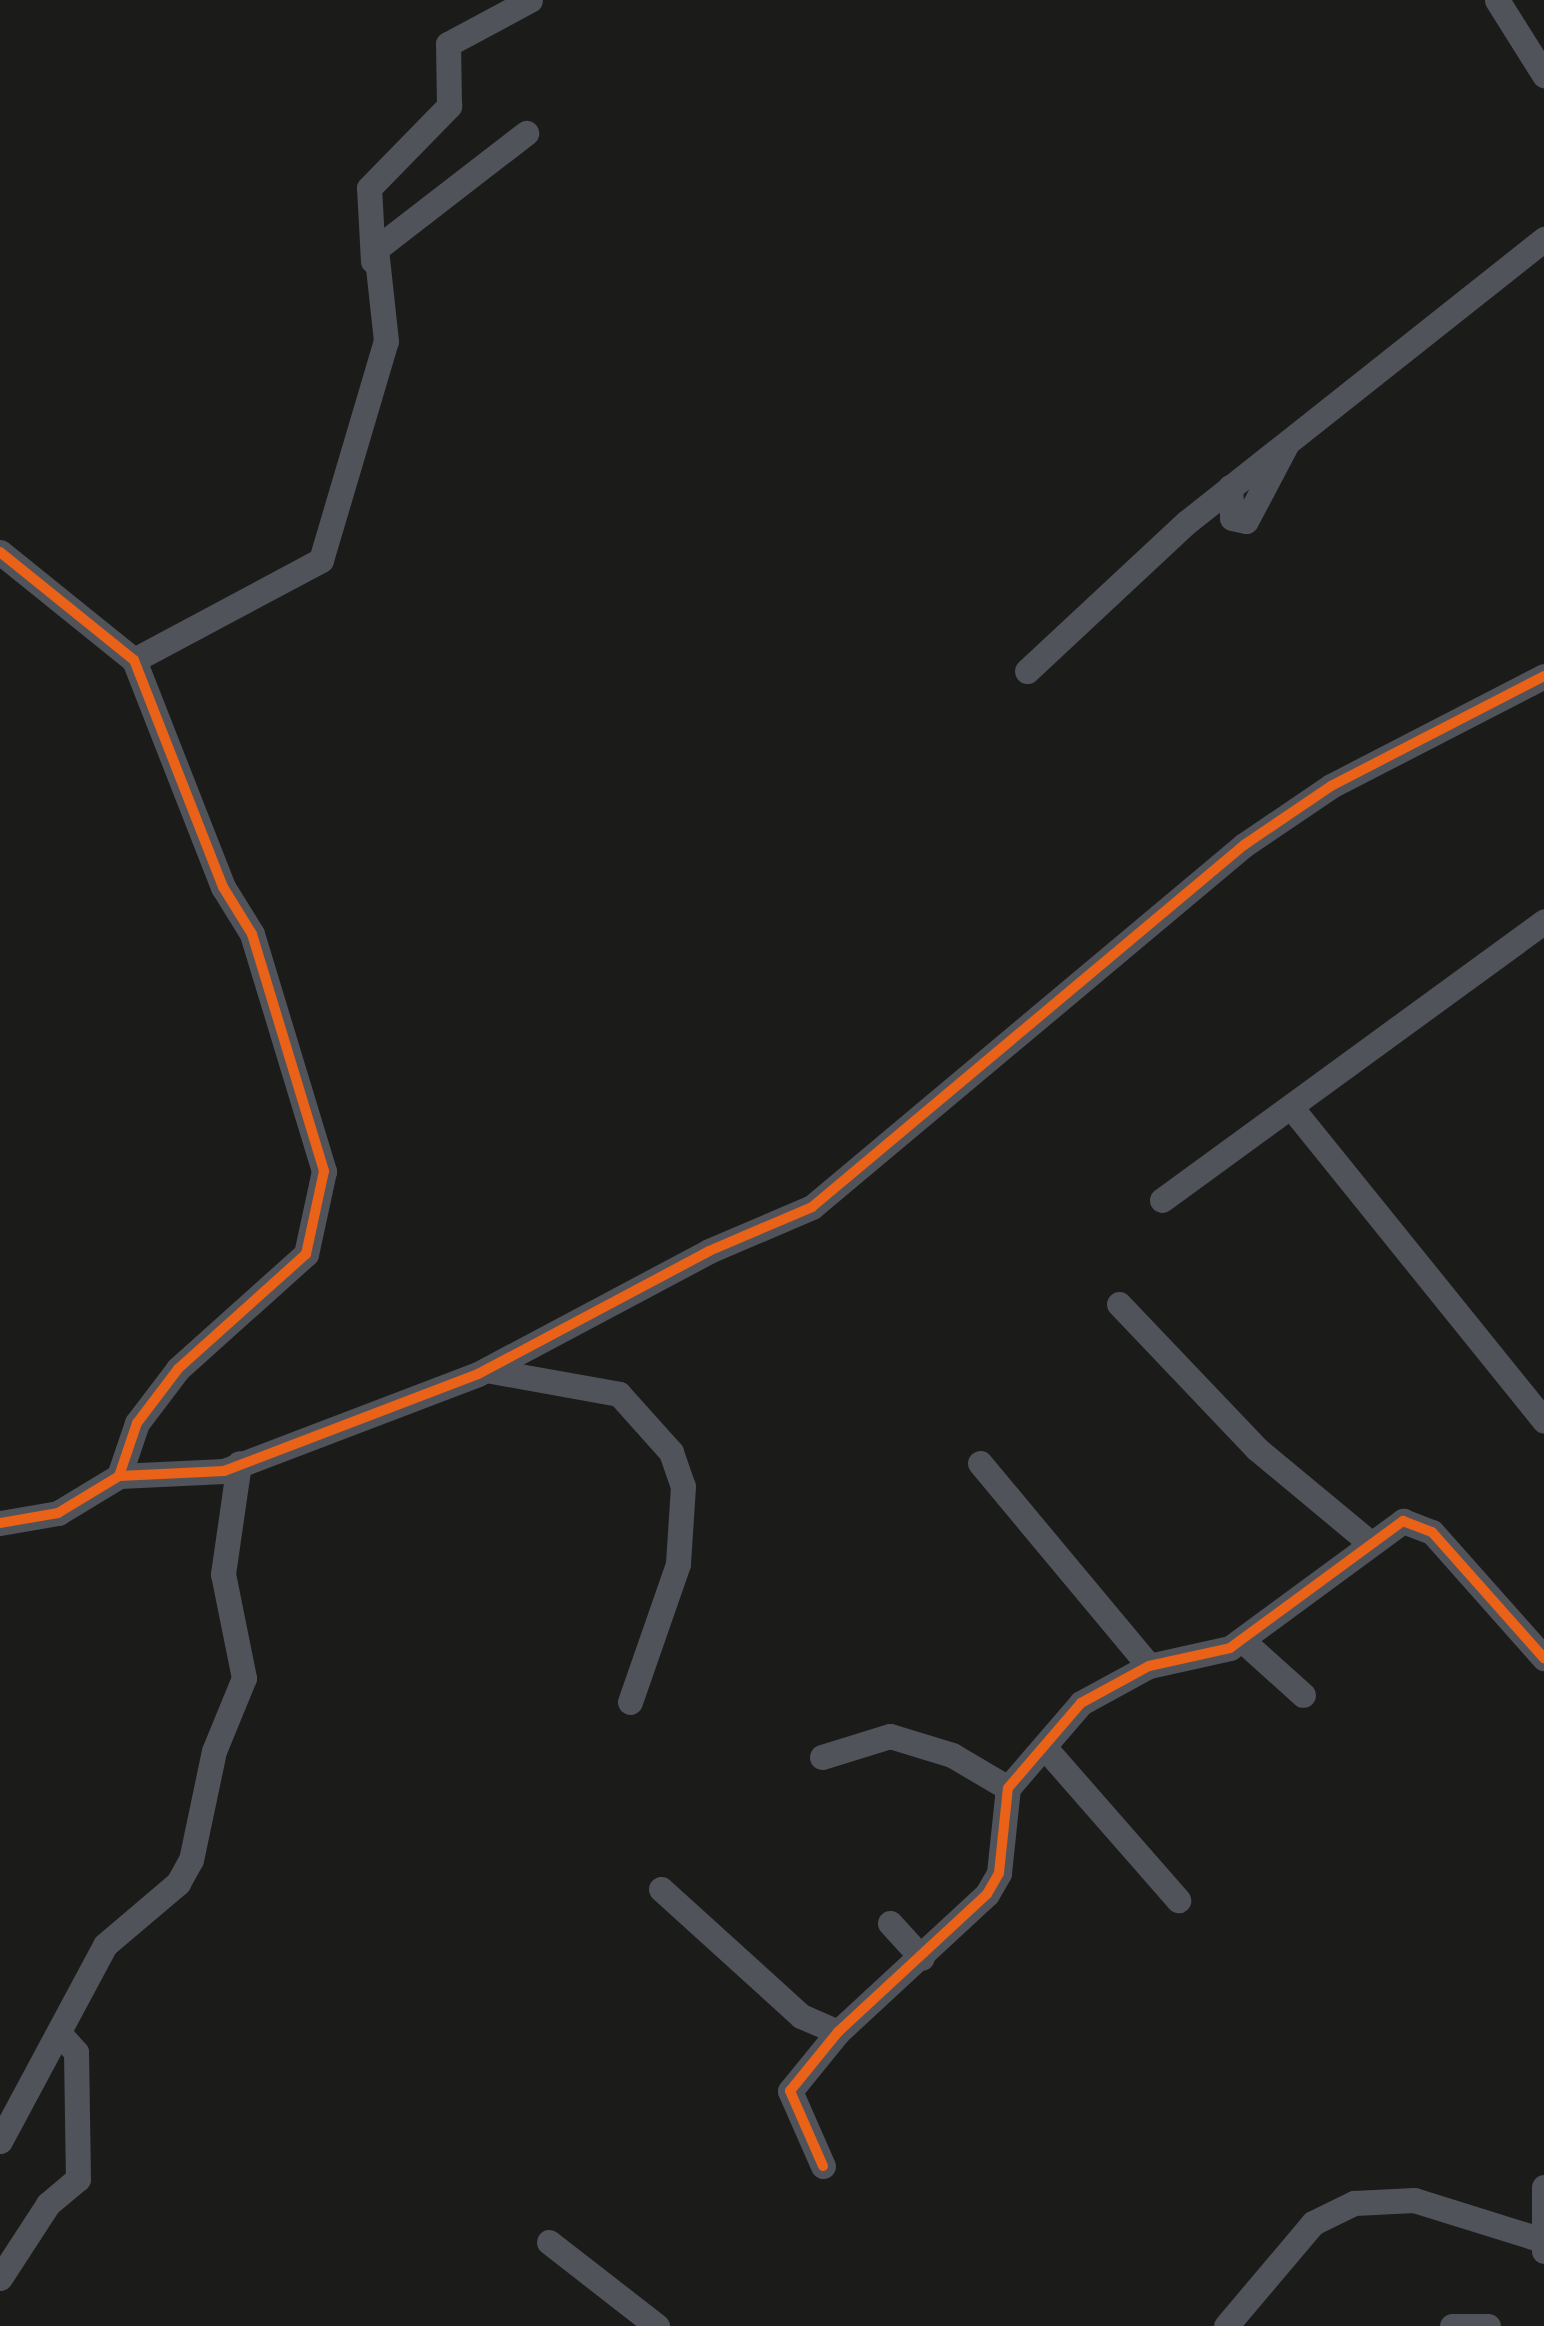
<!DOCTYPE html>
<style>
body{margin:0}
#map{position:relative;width:1544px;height:2326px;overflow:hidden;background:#1b1c1a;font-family:"Nunito Sans",sans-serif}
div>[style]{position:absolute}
.minor>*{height:25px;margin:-12.5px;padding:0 12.5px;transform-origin:12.5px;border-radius:12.5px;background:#51535b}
.cycleway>*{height:10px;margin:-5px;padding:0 5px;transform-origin:5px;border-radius:5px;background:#ea6118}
span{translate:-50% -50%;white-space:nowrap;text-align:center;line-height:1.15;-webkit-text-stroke:8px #131310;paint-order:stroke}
</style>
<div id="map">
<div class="minor">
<i style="left:1497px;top:0;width:89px;rotate:57.9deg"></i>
<i style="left:373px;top:261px;width:73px;rotate:-93.1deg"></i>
<i style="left:369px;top:188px;width:115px;rotate:-45.7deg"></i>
<i style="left:449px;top:106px;width:62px;rotate:-90.9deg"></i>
<i style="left:448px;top:44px;width:93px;rotate:-28.2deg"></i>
<i style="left:1230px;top:487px;width:31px;rotate:86deg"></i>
<i style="left:1232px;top:518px;width:14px;rotate:12deg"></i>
<i style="left:1246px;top:521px;width:86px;rotate:-62.2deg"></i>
<i style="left:0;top:552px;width:172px;rotate:38.9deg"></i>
<i style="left:134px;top:660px;width:244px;rotate:68.6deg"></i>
<i style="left:223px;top:887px;width:55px;rotate:58.3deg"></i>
<i style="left:252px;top:934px;width:248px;rotate:73.1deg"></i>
<i style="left:324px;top:1171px;width:85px;rotate:102.2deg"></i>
<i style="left:306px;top:1254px;width:172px;rotate:138.1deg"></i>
<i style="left:178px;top:1369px;width:68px;rotate:127.2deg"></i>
<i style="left:137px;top:1423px;width:56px;rotate:108.8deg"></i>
<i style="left:134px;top:660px;width:212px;rotate:-28.1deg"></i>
<i style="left:321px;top:560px;width:228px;rotate:-73.5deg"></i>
<i style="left:386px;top:341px;width:93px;rotate:-96.2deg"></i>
<i style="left:376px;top:249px;width:190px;rotate:-37.7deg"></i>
<i style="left:1027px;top:671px;width:219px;rotate:-43deg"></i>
<i style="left:1187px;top:522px;width:456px;rotate:-38.4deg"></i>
<i style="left:1291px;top:1107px;width:403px;rotate:51.1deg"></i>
<i style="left:1162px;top:1200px;width:473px;rotate:-36.1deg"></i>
<i style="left:1119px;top:1304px;width:200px;rotate:46.4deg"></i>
<i style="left:1257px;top:1449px;width:146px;rotate:39.7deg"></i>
<i style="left:486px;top:1370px;width:135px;rotate:10.2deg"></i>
<i style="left:619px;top:1394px;width:78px;rotate:48.1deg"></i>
<i style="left:671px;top:1452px;width:36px;rotate:71deg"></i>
<i style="left:683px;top:1486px;width:78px;rotate:93.7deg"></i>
<i style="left:678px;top:1564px;width:146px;rotate:109.2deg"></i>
<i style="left:980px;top:1463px;width:264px;rotate:50.2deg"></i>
<i style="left:0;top:1523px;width:59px;rotate:-9.8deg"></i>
<i style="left:58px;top:1513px;width:71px;rotate:-31.2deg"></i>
<i style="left:119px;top:1476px;width:105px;rotate:-2.7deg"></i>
<i style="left:224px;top:1471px;width:272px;rotate:-20.9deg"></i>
<i style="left:478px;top:1374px;width:262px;rotate:-28deg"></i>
<i style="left:709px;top:1251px;width:112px;rotate:-23.1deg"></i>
<i style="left:812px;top:1207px;width:564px;rotate:-39.96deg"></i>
<i style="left:1244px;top:845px;width:105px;rotate:-34.1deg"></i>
<i style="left:1331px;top:786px;width:240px;rotate:-27.3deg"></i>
<i style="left:1242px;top:1640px;width:82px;rotate:42deg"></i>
<i style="left:1046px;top:1749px;width:201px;rotate:48.8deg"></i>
<i style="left:822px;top:1757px;width:71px;rotate:-17.2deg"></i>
<i style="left:890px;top:1736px;width:65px;rotate:17deg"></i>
<i style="left:952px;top:1755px;width:65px;rotate:30.5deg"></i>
<i style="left:661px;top:1889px;width:189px;rotate:42.2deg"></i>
<i style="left:801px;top:2016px;width:40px;rotate:23.4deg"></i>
<i style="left:890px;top:1923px;width:47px;rotate:47.6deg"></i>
<i style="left:0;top:2141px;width:222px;rotate:-61.8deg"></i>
<i style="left:105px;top:1945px;width:96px;rotate:-40.3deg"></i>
<i style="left:178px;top:1883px;width:26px;rotate:-61deg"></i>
<i style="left:191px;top:1860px;width:111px;rotate:-78.1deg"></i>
<i style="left:214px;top:1751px;width:79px;rotate:-67.7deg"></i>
<i style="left:244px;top:1678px;width:106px;rotate:-101.4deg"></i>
<i style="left:223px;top:1574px;width:112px;rotate:-81.8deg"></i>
<i style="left:823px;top:2166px;width:82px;rotate:-113.7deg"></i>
<i style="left:790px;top:2091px;width:76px;rotate:-50.9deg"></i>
<i style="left:838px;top:2032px;width:203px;rotate:-42.8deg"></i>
<i style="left:987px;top:1894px;width:24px;rotate:-60deg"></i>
<i style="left:999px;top:1873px;width:85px;rotate:-84deg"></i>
<i style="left:1008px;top:1788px;width:112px;rotate:-49.3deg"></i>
<i style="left:1081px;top:1703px;width:77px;rotate:-28.6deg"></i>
<i style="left:1149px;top:1666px;width:83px;rotate:-12.5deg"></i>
<i style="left:1230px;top:1648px;width:215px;rotate:-36.3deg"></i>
<i style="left:1403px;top:1521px;width:31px;rotate:21deg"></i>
<i style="left:1432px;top:1532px;width:169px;rotate:48.4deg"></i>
<i style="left:1544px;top:2187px;width:64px;rotate:90deg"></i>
<i style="left:549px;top:2242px;width:137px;rotate:37.9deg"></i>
<i style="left:0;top:2278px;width:88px;rotate:-57deg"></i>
<i style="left:48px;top:2204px;width:39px;rotate:-40deg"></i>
<i style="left:78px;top:2179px;width:127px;rotate:-90.9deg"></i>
<i style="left:76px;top:2052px;width:24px;rotate:-132deg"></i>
<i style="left:1226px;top:2326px;width:135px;rotate:-49.8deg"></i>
<i style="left:1313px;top:2223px;width:46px;rotate:-26deg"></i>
<i style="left:1354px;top:2203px;width:60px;rotate:-2.9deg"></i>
<i style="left:1414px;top:2200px;width:131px;rotate:17.3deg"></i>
<i style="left:1452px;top:2326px;width:36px"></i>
</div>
<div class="cycleway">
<i style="left:0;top:552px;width:172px;rotate:38.9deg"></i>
<i style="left:134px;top:660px;width:244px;rotate:68.6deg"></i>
<i style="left:223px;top:887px;width:55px;rotate:58.3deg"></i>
<i style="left:252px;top:934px;width:248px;rotate:73.1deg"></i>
<i style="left:324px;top:1171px;width:85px;rotate:102.2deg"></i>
<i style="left:306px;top:1254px;width:172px;rotate:138.1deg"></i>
<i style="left:178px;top:1369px;width:68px;rotate:127.2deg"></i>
<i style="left:137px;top:1423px;width:56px;rotate:108.8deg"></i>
<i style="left:0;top:1523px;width:59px;rotate:-9.8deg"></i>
<i style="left:58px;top:1513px;width:71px;rotate:-31.2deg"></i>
<i style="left:119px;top:1476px;width:105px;rotate:-2.7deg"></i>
<i style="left:224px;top:1471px;width:272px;rotate:-20.9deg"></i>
<i style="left:478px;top:1374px;width:262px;rotate:-28deg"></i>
<i style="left:709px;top:1251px;width:112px;rotate:-23.1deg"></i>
<i style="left:812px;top:1207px;width:564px;rotate:-39.96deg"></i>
<i style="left:1244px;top:845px;width:105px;rotate:-34.1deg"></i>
<i style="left:1331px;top:786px;width:240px;rotate:-27.3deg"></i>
<i style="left:823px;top:2166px;width:82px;rotate:-113.7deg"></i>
<i style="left:790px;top:2091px;width:76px;rotate:-50.9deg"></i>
<i style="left:838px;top:2032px;width:203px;rotate:-42.8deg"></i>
<i style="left:987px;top:1894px;width:24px;rotate:-60deg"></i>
<i style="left:999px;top:1873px;width:85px;rotate:-84deg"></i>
<i style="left:1008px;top:1788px;width:112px;rotate:-49.3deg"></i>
<i style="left:1081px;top:1703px;width:77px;rotate:-28.6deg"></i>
<i style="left:1149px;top:1666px;width:83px;rotate:-12.5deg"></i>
<i style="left:1230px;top:1648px;width:215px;rotate:-36.3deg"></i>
<i style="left:1403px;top:1521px;width:31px;rotate:21deg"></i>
<i style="left:1432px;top:1532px;width:169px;rotate:48.4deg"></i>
</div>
</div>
